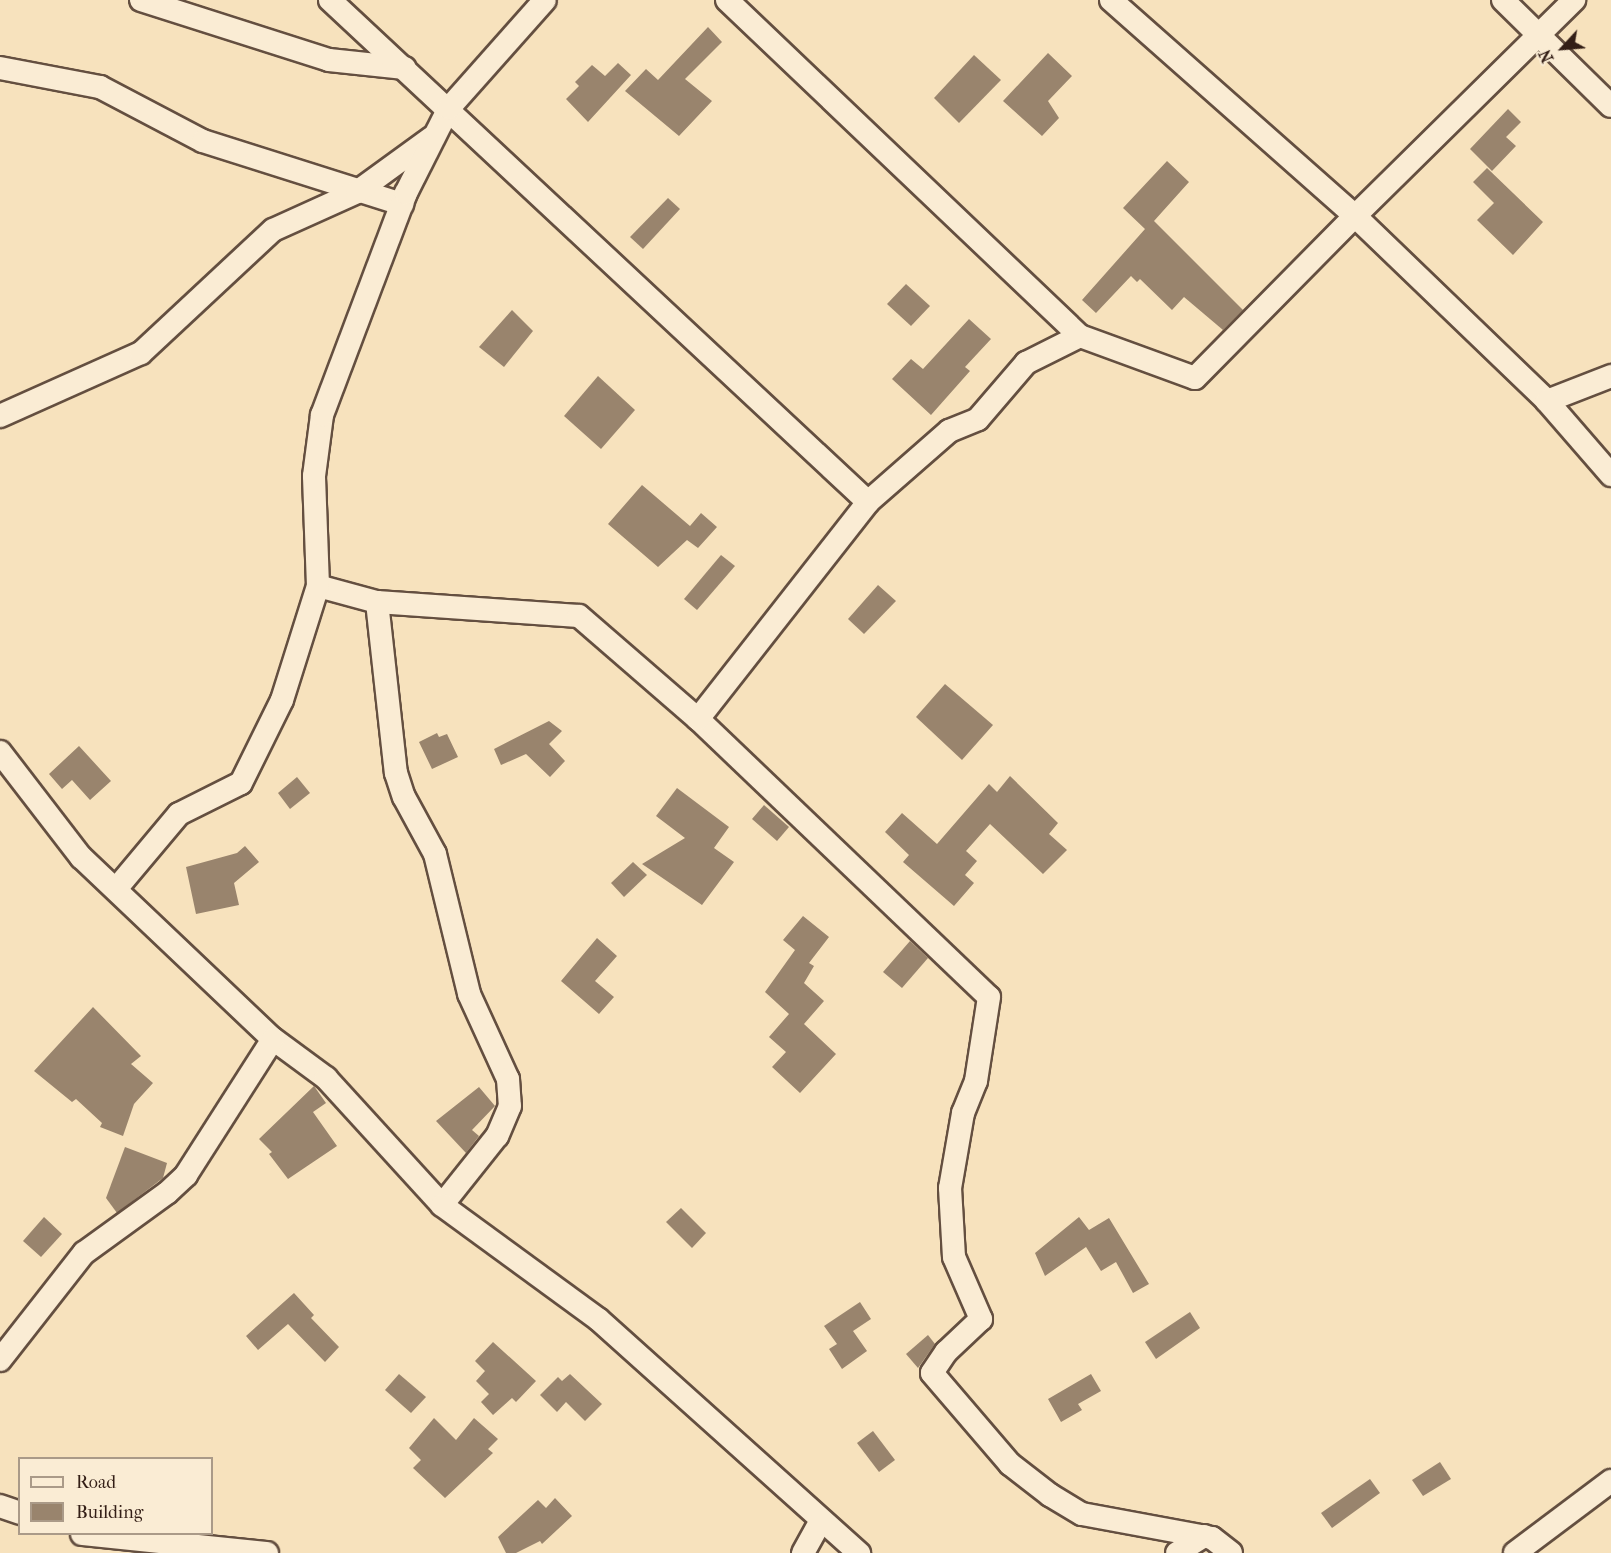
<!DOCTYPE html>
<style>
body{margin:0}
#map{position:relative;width:1611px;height:1553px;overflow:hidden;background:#f7e2bd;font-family:"IM FELL French Canon",serif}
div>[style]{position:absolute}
.building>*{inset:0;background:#99846d}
.roads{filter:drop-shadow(2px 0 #644f40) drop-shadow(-2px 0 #644f40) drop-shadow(0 2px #644f40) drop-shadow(0 -2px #644f40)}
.minor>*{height:22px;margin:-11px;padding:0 11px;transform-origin:11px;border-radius:11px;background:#faecd4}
span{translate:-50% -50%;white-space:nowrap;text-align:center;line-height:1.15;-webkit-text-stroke:5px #faecd4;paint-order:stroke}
.legend{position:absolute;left:18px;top:1457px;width:195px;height:78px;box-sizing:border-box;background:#faecd4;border:2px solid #aa9a88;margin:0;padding:8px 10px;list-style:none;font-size:18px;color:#331e16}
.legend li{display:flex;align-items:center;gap:12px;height:30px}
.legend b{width:30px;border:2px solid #aa9a88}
.north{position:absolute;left:1533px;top:18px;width:60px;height:60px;-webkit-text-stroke:4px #faecd4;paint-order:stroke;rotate:244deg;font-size:16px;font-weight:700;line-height:24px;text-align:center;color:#331e16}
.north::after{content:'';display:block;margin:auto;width:21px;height:27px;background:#331e16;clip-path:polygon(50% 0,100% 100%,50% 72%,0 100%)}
</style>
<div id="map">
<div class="building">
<i style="clip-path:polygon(708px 27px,722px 42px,685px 79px,712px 101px,679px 136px,625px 91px,646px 69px,658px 80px)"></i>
<i style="clip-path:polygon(1048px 53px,1072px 76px,1048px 101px,1059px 118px,1042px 136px,1003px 101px)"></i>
<i style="clip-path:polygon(974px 55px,1001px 80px,959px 123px,934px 98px)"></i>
<i style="clip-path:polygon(618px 63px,631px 75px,588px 122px,566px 99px,579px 86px,575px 82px,592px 65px,605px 76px)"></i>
<i style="clip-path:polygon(1508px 109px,1521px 122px,1506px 137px,1516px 146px,1492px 171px,1470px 149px)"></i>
<i style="clip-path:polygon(1167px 161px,1189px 182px,1154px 221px,1243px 310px,1223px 330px,1184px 297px,1172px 310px,1140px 279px,1137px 282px,1131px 276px,1096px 313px,1082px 300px,1145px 229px,1123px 208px)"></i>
<i style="clip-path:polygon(1487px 168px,1543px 222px,1513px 255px,1477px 220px,1494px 203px,1473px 182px)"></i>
<i style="clip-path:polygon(668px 198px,680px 209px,643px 249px,630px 237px)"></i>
<i style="clip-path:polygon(906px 284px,930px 306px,911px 326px,887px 304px)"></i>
<i style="clip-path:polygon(512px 310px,533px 331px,504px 367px,479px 347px)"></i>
<i style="clip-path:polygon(969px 319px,991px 339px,965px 367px,970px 371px,931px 415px,892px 379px,911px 359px,923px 369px)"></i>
<i style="clip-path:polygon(598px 376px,635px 410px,601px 449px,564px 416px)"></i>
<i style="clip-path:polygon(642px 485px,690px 526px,701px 513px,717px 527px,698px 548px,687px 540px,658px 567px,608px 524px)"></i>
<i style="clip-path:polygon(721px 555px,735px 566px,697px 610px,684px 599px)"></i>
<i style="clip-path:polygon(878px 585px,896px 601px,864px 634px,848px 619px)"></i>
<i style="clip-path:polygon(945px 684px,993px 725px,962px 760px,916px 717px)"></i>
<i style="clip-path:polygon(549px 721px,562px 731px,549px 744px,565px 761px,550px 777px,526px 754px,501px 765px,494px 749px)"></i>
<i style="clip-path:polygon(437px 733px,439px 737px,447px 734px,458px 757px,432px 769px,419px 742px)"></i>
<i style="clip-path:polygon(79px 746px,111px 781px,90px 800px,72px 780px,62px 789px,49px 774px)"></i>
<i style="clip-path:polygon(1010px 776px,1058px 823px,1049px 834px,1067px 850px,1043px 874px,990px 824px,966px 851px,977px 861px,965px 875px,974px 883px,954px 906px,903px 862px,909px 855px,885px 832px,902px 813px,937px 844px,989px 784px,997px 792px)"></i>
<i style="clip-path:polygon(297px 777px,310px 793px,290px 809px,278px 793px)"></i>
<i style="clip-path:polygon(677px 788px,729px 827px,714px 848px,734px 862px,702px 905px,642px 864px,685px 838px,656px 816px)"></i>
<i style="clip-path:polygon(764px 805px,789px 827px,777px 841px,752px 819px)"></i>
<i style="clip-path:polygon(245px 846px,259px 862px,234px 883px,239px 905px,196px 914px,186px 867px,237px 853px)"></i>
<i style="clip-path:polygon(633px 862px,647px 875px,624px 897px,611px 883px)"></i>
<i style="clip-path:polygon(803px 916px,829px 937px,809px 963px,814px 966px,804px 983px,824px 1001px,804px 1024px,836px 1054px,800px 1093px,772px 1067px,786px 1052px,769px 1037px,789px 1014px,765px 992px,795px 950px,783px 940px)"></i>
<i style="clip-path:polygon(597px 938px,617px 956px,595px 981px,614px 997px,599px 1014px,561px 981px)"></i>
<i style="clip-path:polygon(910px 941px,928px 958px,902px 988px,883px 972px)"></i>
<i style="clip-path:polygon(93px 1007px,141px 1056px,131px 1064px,153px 1083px,134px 1104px,123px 1136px,100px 1127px,102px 1123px,76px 1099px,72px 1102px,34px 1071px)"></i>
<i style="clip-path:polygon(314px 1086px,326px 1103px,313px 1112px,337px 1146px,288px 1179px,269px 1154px,272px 1152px,259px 1139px)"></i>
<i style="clip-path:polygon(479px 1087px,495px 1106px,472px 1130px,479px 1136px,466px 1153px,436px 1121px)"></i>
<i style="clip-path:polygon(125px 1147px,167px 1163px,163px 1178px,117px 1213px,106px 1198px)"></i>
<i style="clip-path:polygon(681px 1208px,706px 1233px,692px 1248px,666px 1222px)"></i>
<i style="clip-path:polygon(44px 1217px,62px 1234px,41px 1257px,23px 1241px)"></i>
<i style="clip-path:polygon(1079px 1217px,1089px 1230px,1109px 1218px,1149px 1284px,1133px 1293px,1116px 1262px,1101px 1271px,1086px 1247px,1045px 1276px,1035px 1253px)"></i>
<i style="clip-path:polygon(294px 1293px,314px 1315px,311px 1318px,339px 1347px,325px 1362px,288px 1324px,258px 1350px,246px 1336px)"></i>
<i style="clip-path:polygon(860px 1302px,871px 1319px,853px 1331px,867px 1351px,842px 1369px,829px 1349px,837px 1344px,824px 1326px)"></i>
<i style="clip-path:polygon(1190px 1312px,1200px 1328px,1156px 1359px,1145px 1342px)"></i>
<i style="clip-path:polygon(928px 1335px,935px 1344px,918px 1368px,906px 1354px)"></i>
<i style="clip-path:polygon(493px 1342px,536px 1381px,516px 1402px,512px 1398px,493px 1415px,481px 1402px,489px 1394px,476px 1381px,485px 1371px,475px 1361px)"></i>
<i style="clip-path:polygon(399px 1374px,426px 1397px,411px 1413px,385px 1390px)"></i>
<i style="clip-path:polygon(570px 1374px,602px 1404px,585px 1421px,566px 1402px,557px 1412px,540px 1395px,558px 1377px,562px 1381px)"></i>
<i style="clip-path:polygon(1091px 1374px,1101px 1391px,1078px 1404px,1082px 1410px,1061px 1422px,1048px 1399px)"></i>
<i style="clip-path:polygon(434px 1418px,456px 1440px,474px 1418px,498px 1439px,488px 1449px,493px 1453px,445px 1498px,413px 1468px,421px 1460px,409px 1448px)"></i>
<i style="clip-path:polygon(873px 1431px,895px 1460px,879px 1472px,857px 1443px)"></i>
<i style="clip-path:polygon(1440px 1462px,1451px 1479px,1423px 1496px,1412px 1480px)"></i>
<i style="clip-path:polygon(1370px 1479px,1380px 1493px,1332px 1528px,1321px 1513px)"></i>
<i style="clip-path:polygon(555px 1498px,572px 1516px,542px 1544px,540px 1541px,516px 1553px,506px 1553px,498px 1537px,538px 1500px,546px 1508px)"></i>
</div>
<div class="roads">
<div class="minor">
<i style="left:141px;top:0;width:197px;rotate:17.7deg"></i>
<i style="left:329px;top:60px;width:76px;rotate:6deg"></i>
<i style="left:330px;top:0;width:736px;rotate:43.02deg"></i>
<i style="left:727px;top:0;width:487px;rotate:43.6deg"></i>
<i style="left:1111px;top:0;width:326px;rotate:41.5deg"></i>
<i style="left:1355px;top:216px;width:308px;rotate:-44.6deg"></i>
<i style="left:1503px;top:0;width:151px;rotate:44.5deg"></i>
<i style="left:0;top:68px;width:102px;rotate:10.8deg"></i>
<i style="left:100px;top:87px;width:116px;rotate:27.7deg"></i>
<i style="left:203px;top:141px;width:209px;rotate:17.6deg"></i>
<i style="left:1547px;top:401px;width:69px;rotate:-21.3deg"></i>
<i style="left:0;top:416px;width:154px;rotate:-24.1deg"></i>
<i style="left:141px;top:353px;width:180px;rotate:-43deg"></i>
<i style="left:273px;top:230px;width:92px;rotate:-24.3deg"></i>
<i style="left:357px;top:192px;width:92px;rotate:-36.1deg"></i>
<i style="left:318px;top:586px;width:61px;rotate:15.2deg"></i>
<i style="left:377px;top:602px;width:202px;rotate:4deg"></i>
<i style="left:579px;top:616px;width:157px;rotate:40.9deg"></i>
<i style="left:698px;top:719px;width:402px;rotate:43.7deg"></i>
<i style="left:989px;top:997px;width:85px;rotate:98.8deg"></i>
<i style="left:976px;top:1081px;width:35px;rotate:112deg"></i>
<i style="left:963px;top:1113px;width:76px;rotate:99.8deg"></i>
<i style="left:950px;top:1188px;width:69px;rotate:86.7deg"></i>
<i style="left:954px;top:1257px;width:68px;rotate:66.5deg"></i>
<i style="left:981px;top:1319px;width:48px;rotate:136.7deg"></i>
<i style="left:946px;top:1352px;width:25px;rotate:124deg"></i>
<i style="left:932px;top:1373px;width:120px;rotate:49.4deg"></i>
<i style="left:1010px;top:1464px;width:51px;rotate:37.8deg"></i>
<i style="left:1050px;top:1495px;width:37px;rotate:31deg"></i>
<i style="left:1082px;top:1514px;width:132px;rotate:10.5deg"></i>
<i style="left:1212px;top:1538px;width:24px;rotate:38deg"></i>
<i style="left:377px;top:602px;width:172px;rotate:83.7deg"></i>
<i style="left:396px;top:773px;width:25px;rotate:72deg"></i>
<i style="left:404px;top:797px;width:65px;rotate:61.5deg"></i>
<i style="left:435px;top:854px;width:144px;rotate:76.3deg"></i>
<i style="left:469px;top:994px;width:94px;rotate:65.4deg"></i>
<i style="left:508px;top:1079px;width:27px;rotate:86deg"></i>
<i style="left:510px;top:1106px;width:33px;rotate:113deg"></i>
<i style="left:497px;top:1136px;width:88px;rotate:128.6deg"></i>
<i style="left:698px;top:719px;width:276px;rotate:-51.9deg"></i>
<i style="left:868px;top:502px;width:108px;rotate:-41.2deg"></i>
<i style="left:949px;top:431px;width:31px;rotate:-22deg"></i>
<i style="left:978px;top:419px;width:74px;rotate:-49.4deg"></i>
<i style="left:1026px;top:363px;width:60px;rotate:-26.6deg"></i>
<i style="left:1080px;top:336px;width:122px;rotate:20.1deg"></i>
<i style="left:1195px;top:378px;width:228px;rotate:-45.4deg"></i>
<i style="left:1355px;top:216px;width:267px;rotate:43.9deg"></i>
<i style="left:1547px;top:401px;width:98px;rotate:49.1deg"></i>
<i style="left:0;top:752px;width:133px;rotate:52.4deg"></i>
<i style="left:81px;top:857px;width:265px;rotate:43.5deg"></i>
<i style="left:273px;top:1039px;width:66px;rotate:36.3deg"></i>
<i style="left:326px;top:1078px;width:172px;rotate:47.6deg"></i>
<i style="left:442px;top:1205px;width:193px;rotate:36.2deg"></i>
<i style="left:598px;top:1319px;width:351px;rotate:41.9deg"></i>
<i style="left:116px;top:889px;width:98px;rotate:-50deg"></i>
<i style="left:179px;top:814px;width:69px;rotate:-26.6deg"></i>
<i style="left:241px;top:783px;width:93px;rotate:-63.7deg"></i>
<i style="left:282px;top:700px;width:120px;rotate:-72.5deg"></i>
<i style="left:318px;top:586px;width:110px;rotate:-92.1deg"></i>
<i style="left:314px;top:476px;width:62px;rotate:-82.5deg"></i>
<i style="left:322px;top:415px;width:237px;rotate:-69.3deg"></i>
<i style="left:406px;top:193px;width:95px;rotate:-63.2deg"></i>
<i style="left:449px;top:108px;width:144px;rotate:-48.4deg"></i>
<i style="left:0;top:1360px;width:136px;rotate:-51.9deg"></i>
<i style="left:84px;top:1253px;width:102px;rotate:-35.9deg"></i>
<i style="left:167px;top:1193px;width:26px;rotate:-43deg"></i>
<i style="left:186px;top:1175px;width:161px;rotate:-57.4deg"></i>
<i style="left:0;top:1506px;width:21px;rotate:19deg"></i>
<i style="left:82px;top:1534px;width:186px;rotate:5.9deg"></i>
<i style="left:803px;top:1553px;width:37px;rotate:-61deg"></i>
<i style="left:1177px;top:1553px;width:32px;rotate:-32deg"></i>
<i style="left:1515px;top:1553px;width:120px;rotate:-36.9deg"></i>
</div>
</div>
<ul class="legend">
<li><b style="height:8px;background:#faecd4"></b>Road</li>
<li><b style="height:16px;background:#99846d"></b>Building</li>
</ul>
<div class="north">N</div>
</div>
